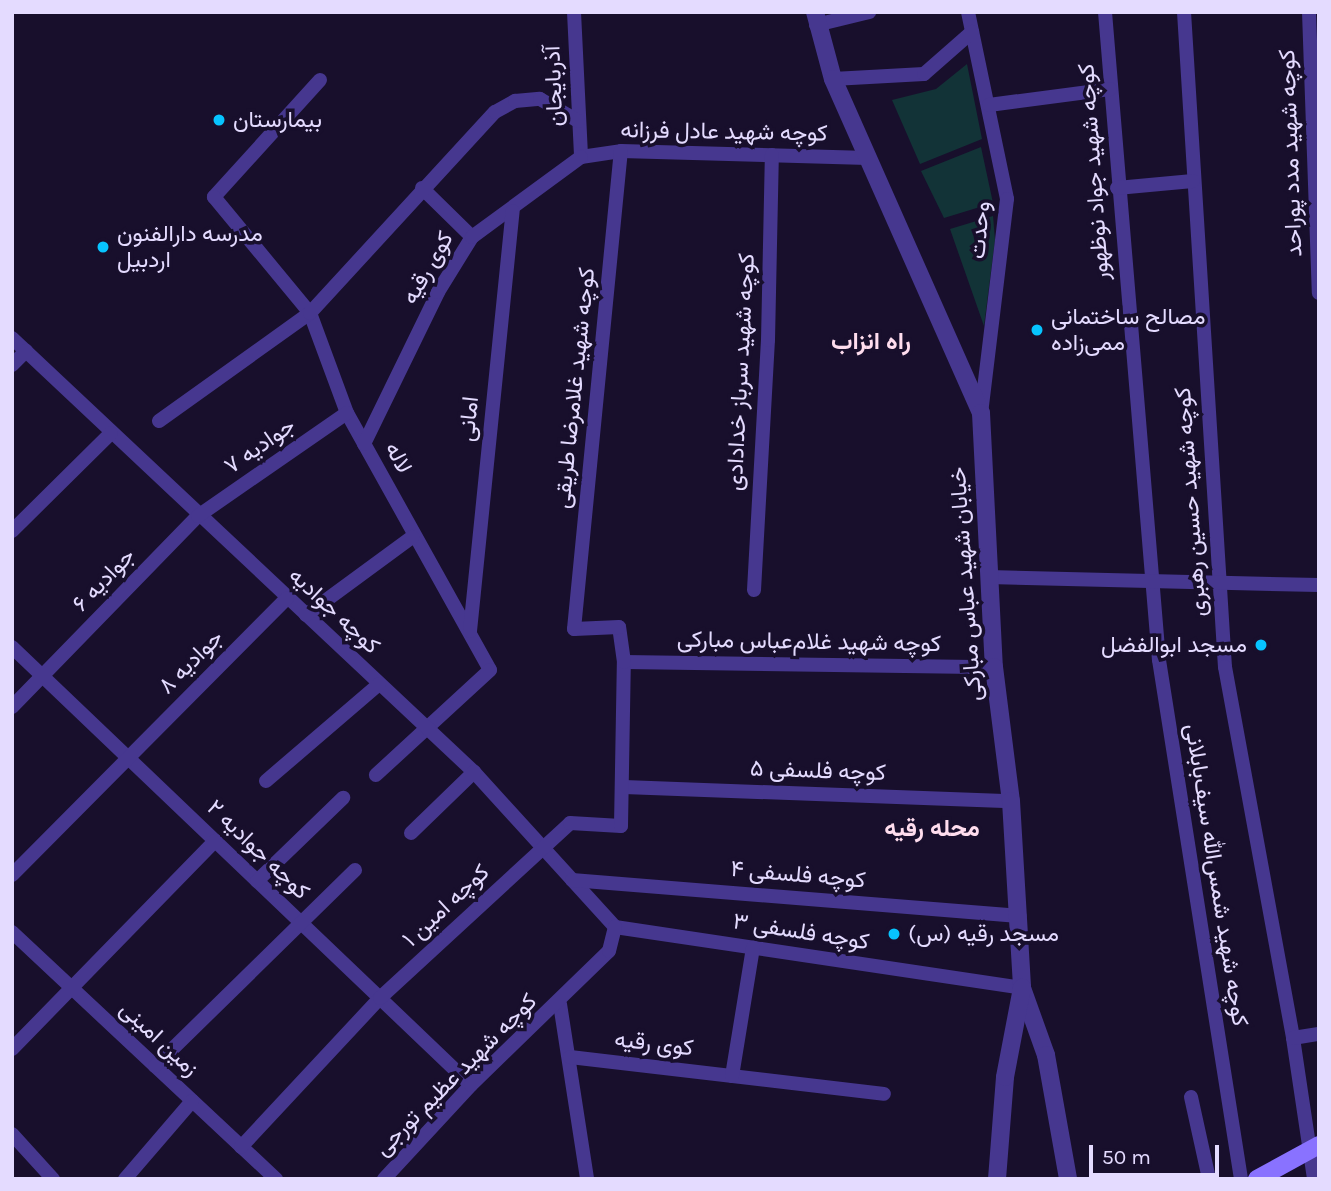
<!DOCTYPE html>
<meta charset="utf-8">
<style>
body{margin:0}
#map{position:relative;width:1331px;height:1191px;overflow:hidden;background:#180f2c;font-family:Karla,Vazirmatn,sans-serif}
div>[style]{position:absolute}
.green>*{inset:0;background:#123337}
.minor>*{height:14px;margin:-7px;padding:0 7px;transform-origin:7px;border-radius:7px;background:#46378f}
.tertiary>*{height:18px;margin:-9px;padding:0 9px;transform-origin:9px;border-radius:9px;background:#46378f}
.secondary>*{height:18px;margin:-9px;padding:0 9px;transform-origin:9px;border-radius:9px;background:#8972ff}
.dots>*{width:19px;height:19px;translate:-50% -50%;box-sizing:border-box;border:4px solid #180f2c;border-radius:50%}
span{translate:-50% -50%;white-space:nowrap;text-align:center;line-height:1.15;-webkit-text-stroke:7px #180f2c;paint-order:stroke}
.street-label{font-size:23px;color:#e4dbff}
.poi-label{font-size:23px;color:#e4dbff}
.left{translate:0 -50%;text-align:left}
.right{translate:-100% -50%;text-align:right}
.neighbourhood-label{font-size:24px;color:#fde;font-weight:700}
.frame{position:absolute;inset:0;border:14px solid #e4dbff;pointer-events:none}
.scale{position:absolute;left:1089px;top:1145px;width:130px;height:32px;box-sizing:border-box;border:4px solid #e4dbff;border-top:0;padding-left:9px;font-size:21px;line-height:24px;white-space:nowrap;color:#e4dbff;-webkit-text-stroke:5px #180f2c;paint-order:stroke}
</style>
<div id="map">
<div class="green">
<i style="clip-path:polygon(967px 64px,982px 139px,920px 164px,892px 100px,936px 89px)"></i>
<i style="clip-path:polygon(981px 147px,993px 203px,944px 218px,921px 171px)"></i>
<i style="clip-path:polygon(993px 216px,995px 240px,984px 326px,950px 229px)"></i>
</div>
<div class="minor">
<i style="left:574px;top:12px;width:145px;rotate:87.2deg"></i>
<i style="left:968px;top:12px;width:191px;rotate:78.2deg"></i>
<i style="left:1007px;top:199px;width:216px;rotate:96.9deg"></i>
<i style="left:1105px;top:12px;width:650px;rotate:85.24deg"></i>
<i style="left:1159px;top:660px;width:525px;rotate:81.02deg"></i>
<i style="left:1184px;top:12px;width:656px;rotate:86.42deg"></i>
<i style="left:1225px;top:667px;width:377px;rotate:79.6deg"></i>
<i style="left:1293px;top:1038px;width:143px;rotate:81.5deg"></i>
<i style="left:1309px;top:12px;width:281px;rotate:88deg"></i>
<i style="left:816px;top:25px;width:55px;rotate:-13.8deg"></i>
<i style="left:833px;top:79px;width:91px;rotate:-3.1deg"></i>
<i style="left:924px;top:74px;width:64px;rotate:-41.2deg"></i>
<i style="left:320px;top:80px;width:158px;rotate:132.2deg"></i>
<i style="left:214px;top:197px;width:151px;rotate:50.4deg"></i>
<i style="left:310px;top:313px;width:107px;rotate:69.7deg"></i>
<i style="left:347px;top:413px;width:294px;rotate:60.9deg"></i>
<i style="left:490px;top:670px;width:155px;rotate:137.4deg"></i>
<i style="left:989px;top:105px;width:122px;rotate:-7.5deg"></i>
<i style="left:581px;top:157px;width:40px;rotate:-8.5deg"></i>
<i style="left:621px;top:151px;width:247px;rotate:1.6deg"></i>
<i style="left:422px;top:188px;width:70px;rotate:44.4deg"></i>
<i style="left:1117px;top:188px;width:76px;rotate:-5.3deg"></i>
<i style="left:12px;top:338px;width:634px;rotate:43.21deg"></i>
<i style="left:474px;top:772px;width:210px;rotate:47.7deg"></i>
<i style="left:12px;top:365px;width:20px;rotate:-45deg"></i>
<i style="left:159px;top:421px;width:186px;rotate:-35.6deg"></i>
<i style="left:310px;top:313px;width:273px;rotate:-47.4deg"></i>
<i style="left:495px;top:112px;width:23px;rotate:-29deg"></i>
<i style="left:515px;top:101px;width:25px;rotate:-5deg"></i>
<i style="left:540px;top:99px;width:44px;rotate:30.1deg"></i>
<i style="left:364px;top:444px;width:169px;rotate:-64deg"></i>
<i style="left:438px;top:292px;width:65px;rotate:-58.3deg"></i>
<i style="left:472px;top:237px;width:135px;rotate:-36.3deg"></i>
<i style="left:12px;top:531px;width:139px;rotate:-44.7deg"></i>
<i style="left:988px;top:577px;width:331px;rotate:1.4deg"></i>
<i style="left:754px;top:590px;width:250px;rotate:-86.8deg"></i>
<i style="left:768px;top:340px;width:185px;rotate:-88.8deg"></i>
<i style="left:306px;top:615px;width:132px;rotate:-36.3deg"></i>
<i style="left:470px;top:631px;width:422px;rotate:-84.2deg"></i>
<i style="left:12px;top:647px;width:634px;rotate:43.66deg"></i>
<i style="left:624px;top:662px;width:370px;rotate:0.8deg"></i>
<i style="left:12px;top:707px;width:267px;rotate:-45.8deg"></i>
<i style="left:198px;top:516px;width:181px;rotate:-34.7deg"></i>
<i style="left:266px;top:781px;width:149px;rotate:-40.6deg"></i>
<i style="left:624px;top:787px;width:387px;rotate:2.1deg"></i>
<i style="left:411px;top:833px;width:88px;rotate:-44.1deg"></i>
<i style="left:12px;top:875px;width:390px;rotate:-45.2deg"></i>
<i style="left:572px;top:880px;width:449px;rotate:4.6deg"></i>
<i style="left:257px;top:881px;width:120px;rotate:-44deg"></i>
<i style="left:615px;top:927px;width:412px;rotate:8.5deg"></i>
<i style="left:12px;top:932px;width:362px;rotate:43.1deg"></i>
<i style="left:560px;top:1004px;width:177px;rotate:81.2deg"></i>
<i style="left:1293px;top:1038px;width:26px;rotate:-9deg"></i>
<i style="left:12px;top:1049px;width:291px;rotate:-45.7deg"></i>
<i style="left:570px;top:1057px;width:316px;rotate:6.7deg"></i>
<i style="left:155px;top:1066px;width:280px;rotate:-44.4deg"></i>
<i style="left:732px;top:1076px;width:130px;rotate:-80.7deg"></i>
<i style="left:1191px;top:1097px;width:84px;rotate:77.6deg"></i>
<i style="left:12px;top:1134px;width:61px;rotate:47.7deg"></i>
<i style="left:241px;top:1147px;width:204px;rotate:-47deg"></i>
<i style="left:380px;top:998px;width:258px;rotate:-42.6deg"></i>
<i style="left:570px;top:823px;width:51px;rotate:3.4deg"></i>
<i style="left:621px;top:826px;width:164px;rotate:-89deg"></i>
<i style="left:624px;top:662px;width:35px;rotate:-98deg"></i>
<i style="left:619px;top:627px;width:45px;rotate:177.5deg"></i>
<i style="left:574px;top:629px;width:480px;rotate:-84.4deg"></i>
<i style="left:125px;top:1179px;width:103px;rotate:-49.3deg"></i>
<i style="left:384px;top:1179px;width:128px;rotate:-47.2deg"></i>
<i style="left:471px;top:1085px;width:192px;rotate:-44.2deg"></i>
<i style="left:609px;top:951px;width:25px;rotate:-76deg"></i>
</div>
<div class="tertiary">
<i style="left:815px;top:12px;width:69px;rotate:75deg"></i>
<i style="left:833px;top:79px;width:365px;rotate:66.1deg"></i>
<i style="left:981px;top:413px;width:254px;rotate:87.1deg"></i>
<i style="left:994px;top:667px;width:135px;rotate:82.8deg"></i>
<i style="left:1011px;top:801px;width:187px;rotate:86.6deg"></i>
<i style="left:1022px;top:988px;width:71px;rotate:70.3deg"></i>
<i style="left:1046px;top:1055px;width:126px;rotate:79.9deg"></i>
<i style="left:997px;top:1179px;width:102px;rotate:-85.5deg"></i>
<i style="left:1005px;top:1077px;width:91px;rotate:-79.2deg"></i>
</div>
<div class="secondary">
<i style="left:1257px;top:1179px;width:71px;rotate:-28.7deg"></i>
</div>
<div class="dots">
<i style="left:219px;top:120px;background:#07c4ff"></i>
<i style="left:103px;top:247px;background:#07c4ff"></i>
<i style="left:1037px;top:330px;background:#07c4ff"></i>
<i style="left:1261px;top:645px;background:#07c4ff"></i>
<i style="left:894px;top:934px;background:#07c4ff"></i>
</div>
<div class="street-label">
<span style="left:554px;top:86px;rotate:-92deg">آذربایجان</span>
<span style="left:724px;top:132px;rotate:1deg">کوچه شهید عادل فرزانه</span>
<span style="left:1291px;top:153px;rotate:-92deg">کوچه شهید مدد پوراحد</span>
<span style="left:1094px;top:172px;rotate:-94deg">کوچه شهید جواد نوظهور</span>
<span style="left:980px;top:230px;rotate:-85deg">وحدت</span>
<span style="left:428px;top:268px;rotate:-60deg">کوی رقیه</span>
<span style="left:741px;top:372px;rotate:-87deg">کوچه شهید سرباز خدادادی</span>
<span style="left:575px;top:388px;rotate:-84deg">کوچه شهید غلامرضا طریقی</span>
<span style="left:469px;top:419px;rotate:-84deg">امانی</span>
<span style="left:260px;top:446px;rotate:-35deg">جوادیه ۷</span>
<span style="left:398px;top:458px;rotate:63deg">لاله</span>
<span style="left:1191px;top:502px;rotate:-94deg">کوچه شهید حسین رهبری</span>
<span style="left:104px;top:580px;rotate:-46deg">جوادیه ۶</span>
<span style="left:966px;top:584px;rotate:-94deg">خیابان شهید عباس مبارکی</span>
<span style="left:334px;top:611px;rotate:43deg">کوچه جوادیه</span>
<span style="left:809px;top:642px;rotate:1deg">کوچه شهید غلام‌عباس مبارکی</span>
<span style="left:191px;top:662px;rotate:-45deg">جوادیه ۸</span>
<span style="left:818px;top:771px;rotate:2deg">کوچه فلسفی ۵</span>
<span style="left:258px;top:850px;rotate:44deg">کوچه جوادیه ۲</span>
<span style="left:798px;top:875px;rotate:5deg">کوچه فلسفی ۴</span>
<span style="left:1216px;top:875px;rotate:81deg">کوچه شهید شمس‌الله سیف‌بابلانی</span>
<span style="left:446px;top:906px;rotate:-43deg">کوچه امین ۱</span>
<span style="left:801px;top:932px;rotate:9deg">کوچه فلسفی ۳</span>
<span style="left:159px;top:1039px;rotate:43deg">زمین امینی</span>
<span style="left:654px;top:1044px;rotate:7deg">کوی رقیه</span>
<span style="left:456px;top:1075px;rotate:-45deg">کوچه شهید عظیم تورجی</span>
</div>
<div class="poi-label">
<span class="left" style="left:233px;top:120px">بیمارستان</span>
<span class="left" style="left:117px;top:247px">مدرسه دارالفنون<br>اردبیل</span>
<span class="left" style="left:1051px;top:330px">مصالح ساختمانی<br>ممی‌زاده</span>
<span class="right" style="left:1247px;top:645px">مسجد ابوالفضل</span>
<span class="left" style="left:908px;top:934px">مسجد رقیه (س)</span>
</div>
<div class="neighbourhood-label">
<span style="left:871px;top:342px">راه انزاب</span>
<span style="left:932px;top:829px">محله رقیه</span>
</div>
<div class="frame"></div>
<div class="scale">50 m</div>
</div>
